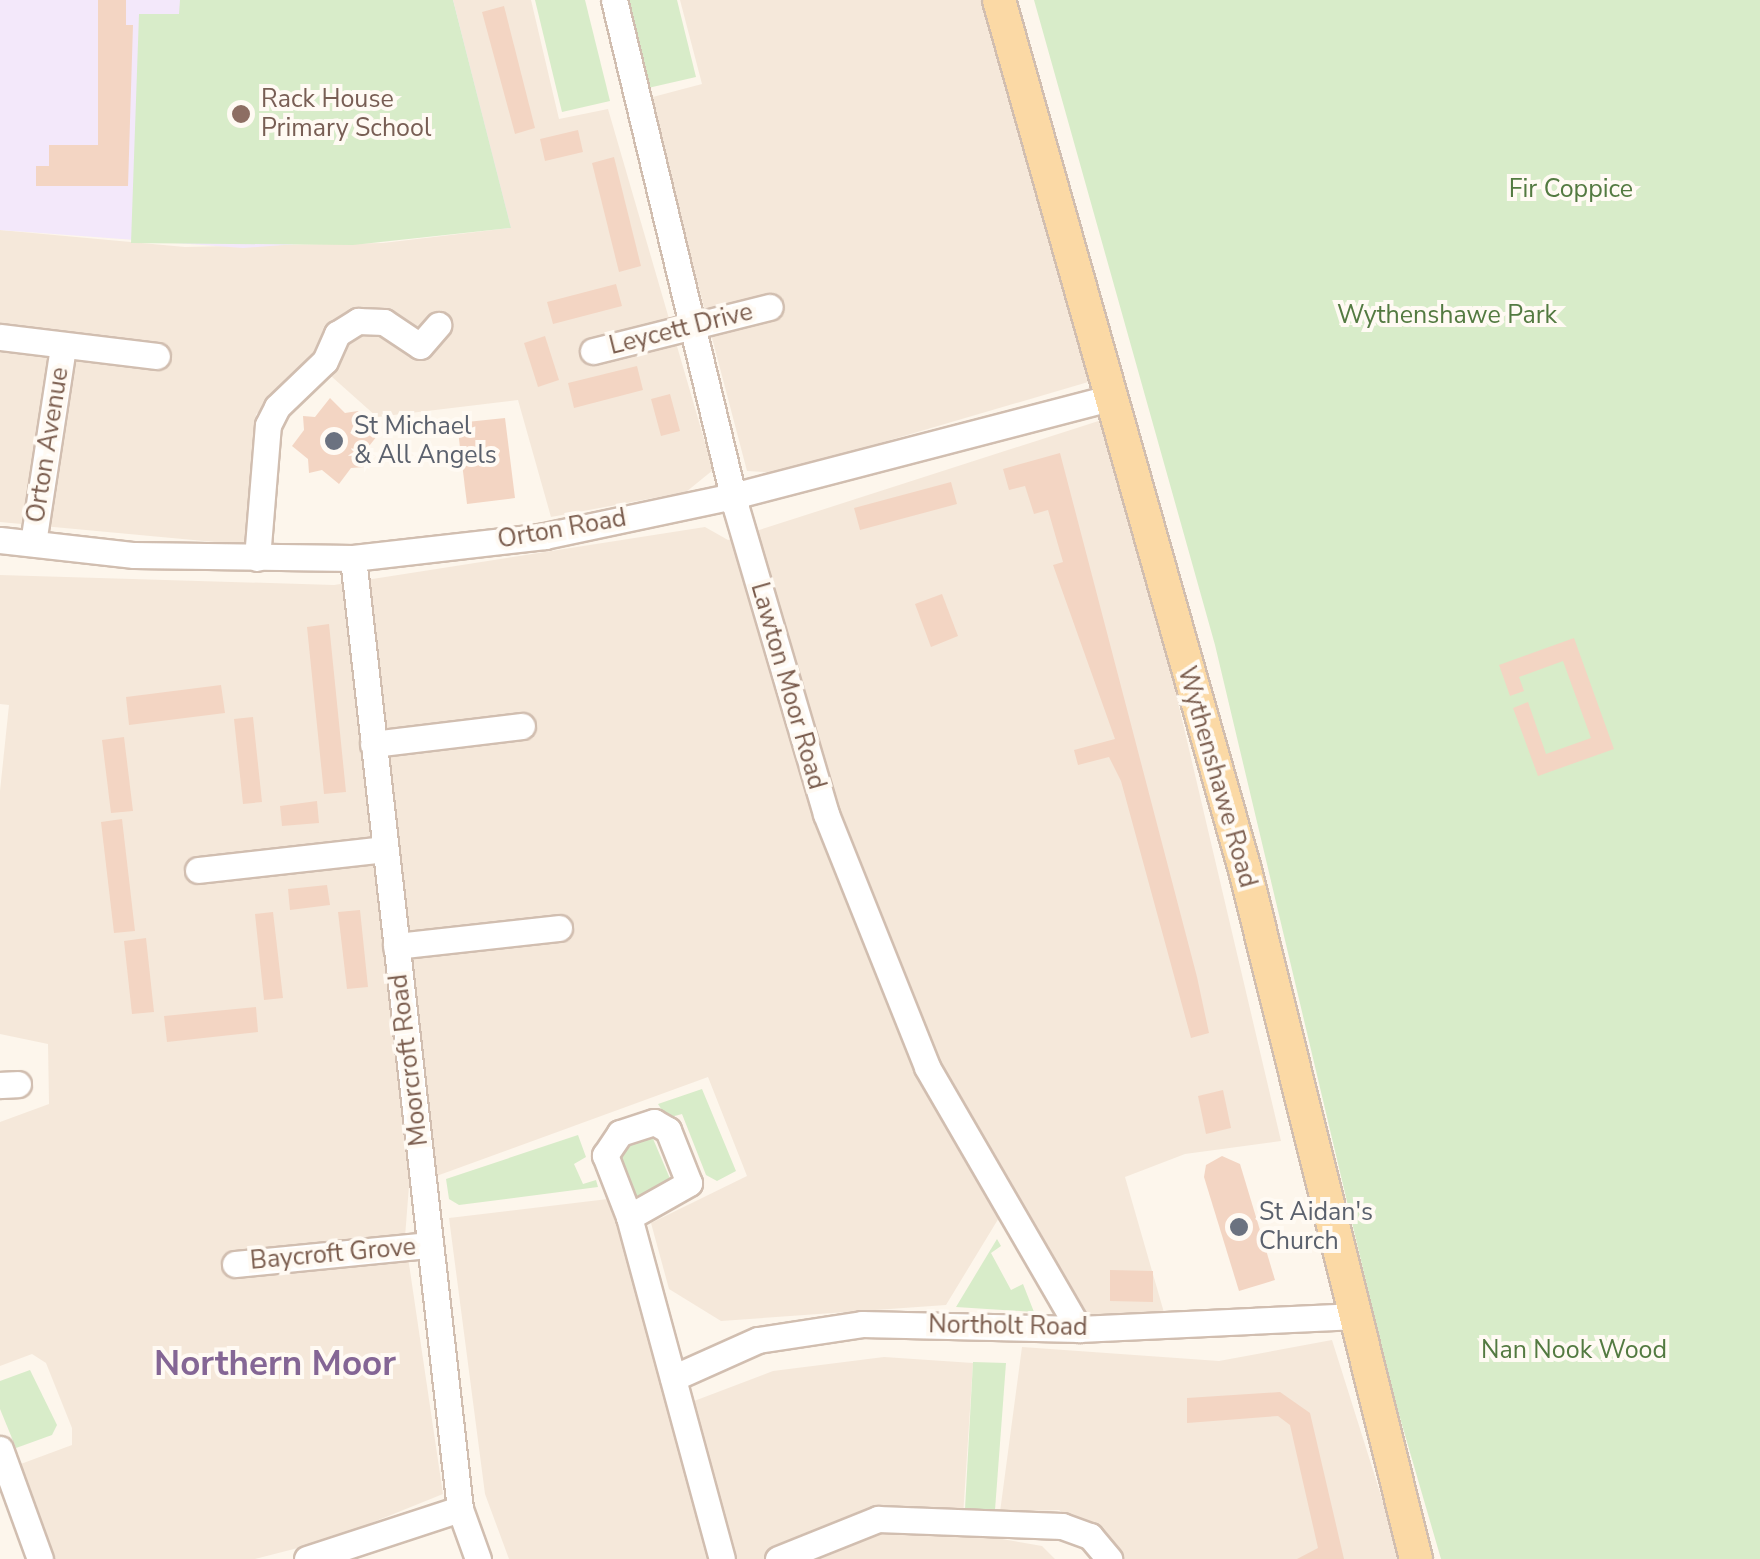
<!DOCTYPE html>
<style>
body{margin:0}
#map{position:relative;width:1760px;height:1559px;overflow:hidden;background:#fdf6ec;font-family:"Nunito Sans",sans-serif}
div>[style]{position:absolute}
.residential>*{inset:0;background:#f5e8da}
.education>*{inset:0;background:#f3e8fa}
.green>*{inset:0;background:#d8ecc9}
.building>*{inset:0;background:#f3d5c3}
.roads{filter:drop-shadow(2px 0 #d1beb0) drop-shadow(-2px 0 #d1beb0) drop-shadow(0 2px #d1beb0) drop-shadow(0 -2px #d1beb0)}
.minor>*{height:25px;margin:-12.5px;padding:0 12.5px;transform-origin:12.5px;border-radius:12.5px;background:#fff}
.major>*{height:32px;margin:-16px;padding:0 16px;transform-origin:16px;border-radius:16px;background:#fbd9a5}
.dots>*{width:28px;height:28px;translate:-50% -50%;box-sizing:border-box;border:5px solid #fffaf3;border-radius:50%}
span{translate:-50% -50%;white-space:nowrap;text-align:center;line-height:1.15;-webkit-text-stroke:8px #fffaf3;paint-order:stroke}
.education-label{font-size:25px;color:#785e54}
.left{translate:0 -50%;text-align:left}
.park-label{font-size:25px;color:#537a41}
.street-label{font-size:25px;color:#7a5c4d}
.worship-label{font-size:25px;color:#5b616d}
.district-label{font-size:35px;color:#846695;font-weight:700}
</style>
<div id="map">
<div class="residential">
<i style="clip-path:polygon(453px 0,531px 0,559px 119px,608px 109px,713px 470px,686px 492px,551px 517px,518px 400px,377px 417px,322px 368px,256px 414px,247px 545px,0 522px,0 230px,185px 247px,383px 243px,510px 228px)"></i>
<i style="clip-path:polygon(680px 0,981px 0,1095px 380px,778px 473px,747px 471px,649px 98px,702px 84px)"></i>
<i style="clip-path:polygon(1111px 417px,1281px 1141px,1185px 1154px,1125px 1177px,1165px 1316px,1085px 1317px,1011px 1198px,946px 1305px,721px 1321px,669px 1289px,651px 1223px,747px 1176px,708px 1077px,409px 1186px,405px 1237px,443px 1494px,329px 1540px,255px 1559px,51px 1559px,18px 1465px,72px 1445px,72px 1428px,46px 1363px,32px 1354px,0 1366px,0 1122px,49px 1104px,48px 1044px,0 1034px,0 791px,9px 705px,0 704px,0 575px,334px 585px,705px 527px,728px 540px)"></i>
<i style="clip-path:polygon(608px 1199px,673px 1409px,773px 1371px,884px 1357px,973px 1363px,962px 1532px,1042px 1546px,1055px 1559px,509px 1559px,485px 1494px,449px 1218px)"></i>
<i style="clip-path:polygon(1332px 1340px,1401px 1559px,1125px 1559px,1059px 1510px,1000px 1512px,1022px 1347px,1219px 1361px)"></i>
</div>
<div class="education">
<i style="clip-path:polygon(0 0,453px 0,511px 228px,243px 248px,0 230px)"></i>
</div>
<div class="green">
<i style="clip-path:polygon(180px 0,453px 0,511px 228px,353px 245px,131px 243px,139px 14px,179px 14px)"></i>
<i style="clip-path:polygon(535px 0,585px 0,610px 101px,562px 112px)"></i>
<i style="clip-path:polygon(626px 0,677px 0,696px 77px,648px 88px)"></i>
<i style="clip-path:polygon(1034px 0,1760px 0,1760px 1559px,1441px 1559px,1391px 1387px,1215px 645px)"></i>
<i style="clip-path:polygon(702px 1089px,736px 1171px,717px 1181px,706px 1175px,682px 1114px,667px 1118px,658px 1104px)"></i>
<i style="clip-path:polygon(651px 1134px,671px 1181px,641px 1199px,628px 1196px,611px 1150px)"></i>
<i style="clip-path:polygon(578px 1135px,586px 1157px,574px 1164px,583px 1184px,596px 1180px,598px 1187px,459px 1205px,449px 1199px,446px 1179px)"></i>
<i style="clip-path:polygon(997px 1239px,1001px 1246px,991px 1253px,1011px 1290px,1023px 1284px,1034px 1312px,956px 1307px)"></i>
<i style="clip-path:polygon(973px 1362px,1006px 1363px,995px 1510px,965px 1509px)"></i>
<i style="clip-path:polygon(30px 1370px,57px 1425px,52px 1435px,16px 1448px,0 1409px,0 1381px)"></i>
</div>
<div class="building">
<i style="clip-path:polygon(98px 0,126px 0,126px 25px,133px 25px,128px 186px,36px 186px,36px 166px,49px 166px,49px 145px,98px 145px)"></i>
<i style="clip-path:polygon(504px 6px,535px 128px,515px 134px,482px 12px)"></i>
<i style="clip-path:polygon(578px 130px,583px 152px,545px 161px,540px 139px)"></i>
<i style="clip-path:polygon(614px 157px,641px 266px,619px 272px,592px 163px)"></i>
<i style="clip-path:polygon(616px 284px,622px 306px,553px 324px,547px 302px)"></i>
<i style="clip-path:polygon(545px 336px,559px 380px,538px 387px,524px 343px)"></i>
<i style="clip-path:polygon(637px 366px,643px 390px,574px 408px,568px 383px)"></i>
<i style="clip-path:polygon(670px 394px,680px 431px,661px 436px,651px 399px)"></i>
<i style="clip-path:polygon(330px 398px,345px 413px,358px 411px,377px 436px,362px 455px,365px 467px,351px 468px,339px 484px,322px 470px,309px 473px,308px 459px,292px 446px,304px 430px,303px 416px,315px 417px)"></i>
<i style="clip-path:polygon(505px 418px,515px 498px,467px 504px,457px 423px)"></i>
<i style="clip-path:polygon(1060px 453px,1197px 977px,1209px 1033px,1191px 1038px,1121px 781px,1109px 757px,1078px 765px,1074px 750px,1115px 739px,1053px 565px,1063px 562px,1048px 510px,1034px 514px,1025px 486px,1009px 490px,1003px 469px)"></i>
<i style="clip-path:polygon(951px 482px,957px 504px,860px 530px,854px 508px)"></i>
<i style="clip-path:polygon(942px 594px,958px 636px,931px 647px,915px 604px)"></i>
<i style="clip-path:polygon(329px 624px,346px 792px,324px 794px,307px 627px)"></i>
<i style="clip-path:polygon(1574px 638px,1614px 749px,1538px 776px,1513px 708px,1528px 702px,1546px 754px,1591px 738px,1563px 661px,1519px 677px,1524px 691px,1510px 696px,1499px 665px)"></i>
<i style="clip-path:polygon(221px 685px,225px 713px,129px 725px,126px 697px)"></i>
<i style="clip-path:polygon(253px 717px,262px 802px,243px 804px,234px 719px)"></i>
<i style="clip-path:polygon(124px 737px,133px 811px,111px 813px,102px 740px)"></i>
<i style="clip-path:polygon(317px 801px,319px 823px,282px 826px,280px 806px)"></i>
<i style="clip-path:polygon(122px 819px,135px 931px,114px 933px,101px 822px)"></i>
<i style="clip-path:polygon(327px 885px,330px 905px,290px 910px,288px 889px)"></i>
<i style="clip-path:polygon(360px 910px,368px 987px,347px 989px,338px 912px)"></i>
<i style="clip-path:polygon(273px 912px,283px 998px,264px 1000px,255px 914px)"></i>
<i style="clip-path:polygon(146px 938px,154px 1012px,132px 1014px,124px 941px)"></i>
<i style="clip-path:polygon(256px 1007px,258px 1032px,167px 1042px,164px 1016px)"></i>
<i style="clip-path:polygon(1223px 1090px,1231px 1128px,1206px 1134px,1198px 1096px)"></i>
<i style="clip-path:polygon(1222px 1156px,1240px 1164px,1275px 1280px,1239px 1291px,1204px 1177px,1206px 1165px)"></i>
<i style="clip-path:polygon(1110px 1270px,1153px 1271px,1153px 1302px,1110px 1301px)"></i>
<i style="clip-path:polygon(1280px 1392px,1310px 1413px,1344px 1559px,1297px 1559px,1318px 1548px,1290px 1425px,1278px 1416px,1187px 1423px,1187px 1398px)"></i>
</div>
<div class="roads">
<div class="minor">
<i style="left:614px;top:0;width:522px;rotate:76.5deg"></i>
<i style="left:736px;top:508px;width:319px;rotate:73.6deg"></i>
<i style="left:826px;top:814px;width:272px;rotate:68.2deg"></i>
<i style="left:927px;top:1067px;width:303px;rotate:59.9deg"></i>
<i style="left:0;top:337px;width:158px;rotate:6.9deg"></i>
<i style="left:593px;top:351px;width:182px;rotate:-14deg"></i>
<i style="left:0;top:540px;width:135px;rotate:6.4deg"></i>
<i style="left:134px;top:555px;width:219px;rotate:0.8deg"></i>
<i style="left:353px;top:558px;width:193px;rotate:-6.5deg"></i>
<i style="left:545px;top:536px;width:192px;rotate:-12deg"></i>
<i style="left:733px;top:496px;width:392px;rotate:-14.6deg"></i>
<i style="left:33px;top:543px;width:199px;rotate:-81.3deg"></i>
<i style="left:257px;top:558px;width:133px;rotate:-85.3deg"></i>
<i style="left:268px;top:425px;width:20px;rotate:-63deg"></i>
<i style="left:277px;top:407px;width:66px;rotate:-43.8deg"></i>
<i style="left:325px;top:361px;width:30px;rotate:-66deg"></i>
<i style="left:337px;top:334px;width:25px;rotate:-32deg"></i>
<i style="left:358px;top:321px;width:26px;rotate:2deg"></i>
<i style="left:384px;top:322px;width:43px;rotate:33.7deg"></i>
<i style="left:420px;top:346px;width:28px;rotate:-49deg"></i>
<i style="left:353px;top:558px;width:957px;rotate:83.58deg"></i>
<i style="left:460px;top:1509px;width:53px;rotate:70.2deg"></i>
<i style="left:373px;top:744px;width:150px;rotate:-6.9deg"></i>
<i style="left:198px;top:870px;width:187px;rotate:-6.4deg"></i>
<i style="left:396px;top:946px;width:164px;rotate:-6.3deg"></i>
<i style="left:0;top:1085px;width:18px;rotate:-3deg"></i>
<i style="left:629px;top:1217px;width:69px;rotate:-29.5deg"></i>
<i style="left:689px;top:1183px;width:57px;rotate:-111.6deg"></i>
<i style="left:668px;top:1130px;width:16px;rotate:-150deg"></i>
<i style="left:654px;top:1122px;width:36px;rotate:162deg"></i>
<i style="left:620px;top:1133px;width:27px;rotate:124deg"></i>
<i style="left:605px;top:1155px;width:66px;rotate:68.8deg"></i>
<i style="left:629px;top:1217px;width:354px;rotate:74.8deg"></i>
<i style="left:235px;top:1264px;width:196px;rotate:-5.6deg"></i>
<i style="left:673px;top:1378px;width:93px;rotate:-24.1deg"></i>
<i style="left:758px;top:1340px;width:105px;rotate:-8.7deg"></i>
<i style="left:862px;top:1324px;width:217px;rotate:1.3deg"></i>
<i style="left:1079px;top:1329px;width:273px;rotate:-2.7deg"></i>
<i style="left:0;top:1449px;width:117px;rotate:70deg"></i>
<i style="left:307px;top:1559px;width:161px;rotate:-18.1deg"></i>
<i style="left:778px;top:1559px;width:108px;rotate:-21.8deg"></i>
<i style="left:878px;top:1519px;width:184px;rotate:2.2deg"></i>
<i style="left:1062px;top:1526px;width:30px;rotate:20deg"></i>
<i style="left:1090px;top:1536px;width:30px;rotate:50deg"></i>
</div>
<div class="major">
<i style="left:999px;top:0;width:904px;rotate:74.21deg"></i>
<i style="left:1245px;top:870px;width:710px;rotate:76.06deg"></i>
</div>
</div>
<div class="dots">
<i style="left:241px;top:114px;background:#8d6e63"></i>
<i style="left:334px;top:441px;background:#6b7280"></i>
<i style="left:1239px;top:1227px;background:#6b7280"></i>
</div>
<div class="education-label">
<span class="left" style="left:261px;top:114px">Rack House<br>Primary School</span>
</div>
<div class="park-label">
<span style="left:1571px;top:189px">Fir Coppice</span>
<span style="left:1447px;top:315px">Wythenshawe Park</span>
<span style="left:1574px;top:1350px">Nan Nook Wood</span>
</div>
<div class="street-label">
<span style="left:681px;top:329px;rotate:-14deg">Leycett Drive</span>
<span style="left:48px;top:445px;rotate:-81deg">Orton Avenue</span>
<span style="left:562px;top:529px;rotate:-10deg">Orton Road</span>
<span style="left:788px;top:686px;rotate:74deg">Lawton Moor Road</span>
<span style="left:1217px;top:777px;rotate:74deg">Wythenshawe Road</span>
<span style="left:409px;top:1060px;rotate:-97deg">Moorcroft Road</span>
<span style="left:333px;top:1254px;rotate:-5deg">Baycroft Grove</span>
<span style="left:1008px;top:1326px;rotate:1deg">Northolt Road</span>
</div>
<div class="worship-label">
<span class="left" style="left:354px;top:441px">St Michael<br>&amp; All Angels</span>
<span class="left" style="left:1259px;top:1227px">St Aidan's<br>Church</span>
</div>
<div class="district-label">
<span style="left:275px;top:1364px">Northern Moor</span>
</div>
</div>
